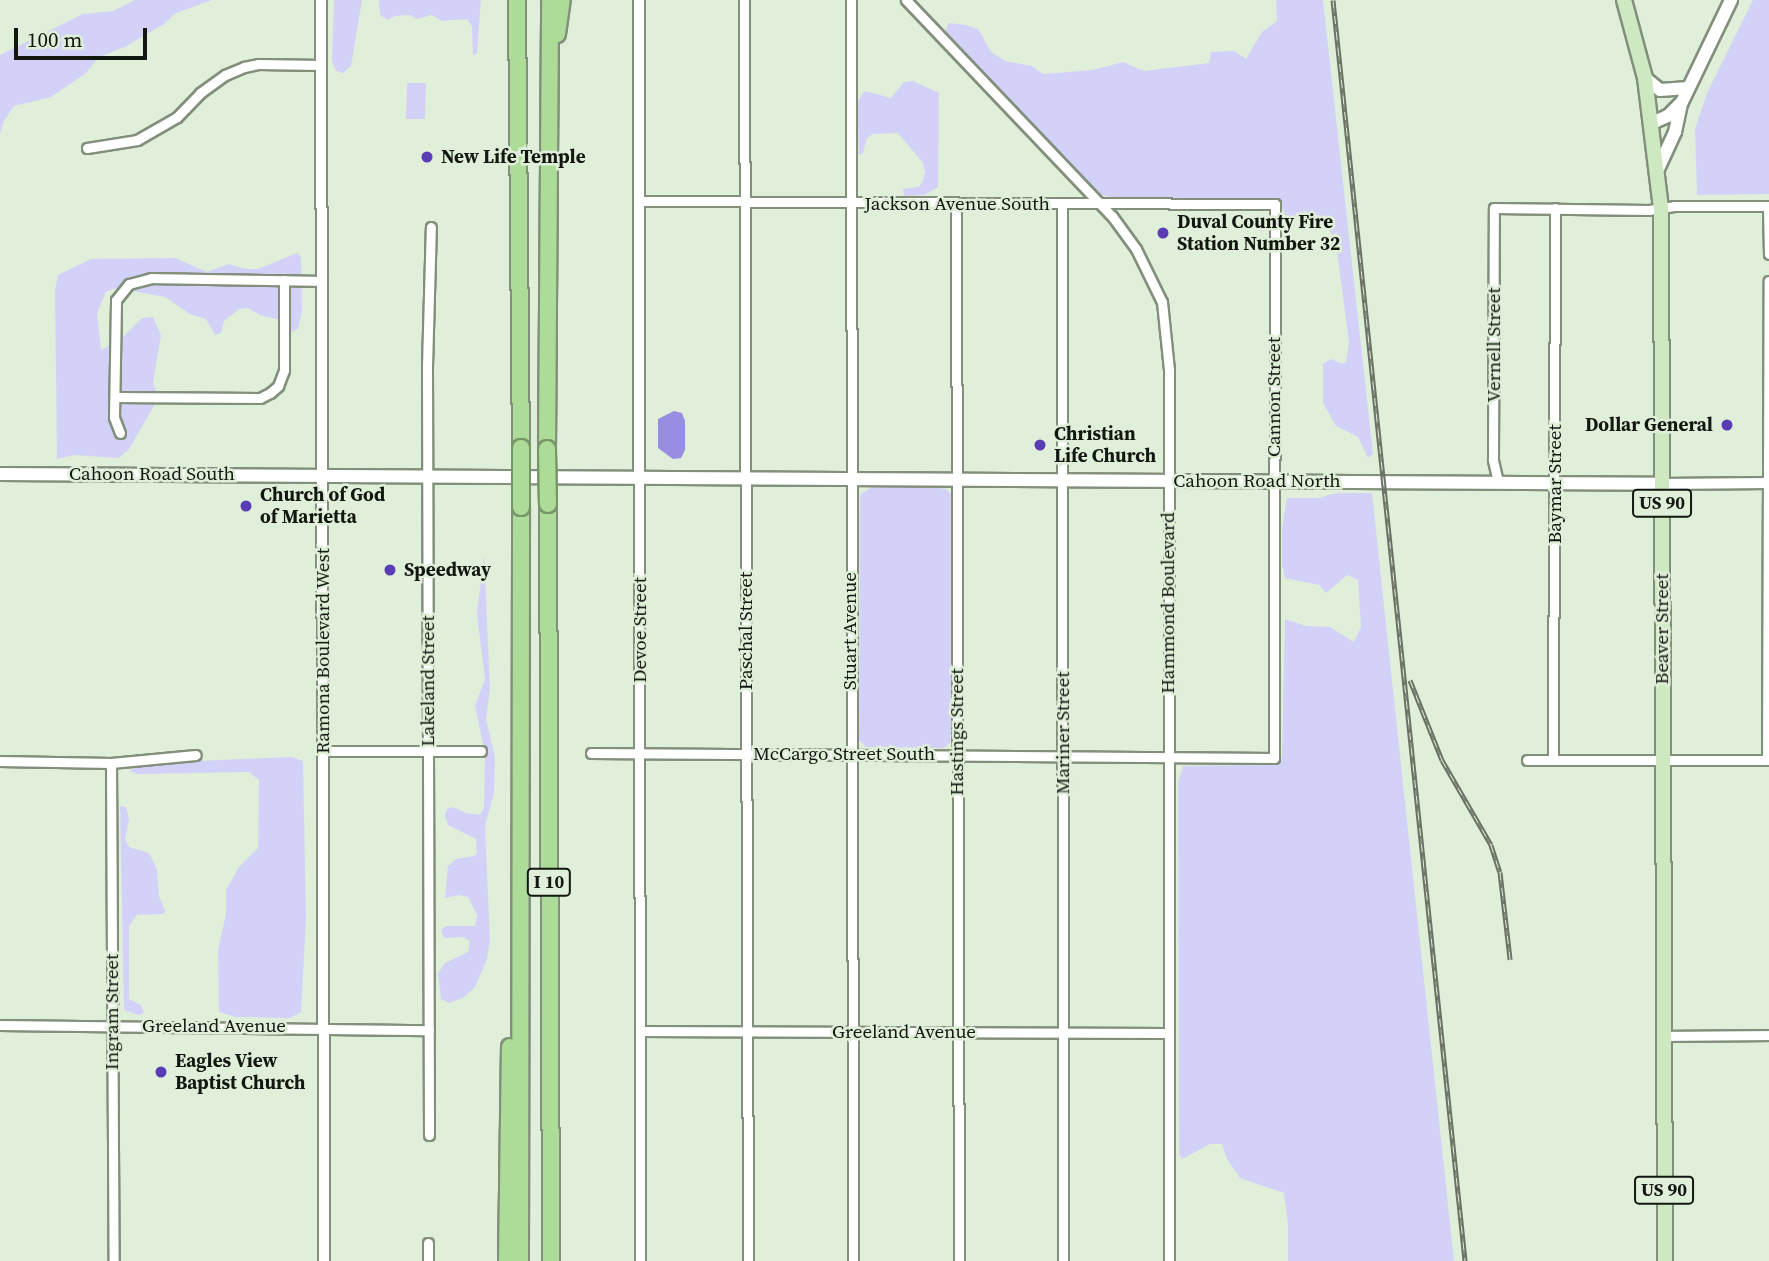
<!DOCTYPE html>
<style>
body{margin:0}
#map{position:relative;width:1769px;height:1261px;overflow:hidden;background:#e0efd9;font-family:"Source Serif 4",serif}
div>[style]{position:absolute}
.green>*{inset:0;background:#d4d1f9}
.water>*{inset:0;background:#988de3}
.roads{filter:drop-shadow(2px 0 #818f7b) drop-shadow(-2px 0 #818f7b) drop-shadow(0 2px #818f7b) drop-shadow(0 -2px #818f7b)}
.minor>*{height:9px;margin:-4.5px;padding:0 4.5px;transform-origin:4.5px;border-radius:4.5px;background:#fff}
.tertiary>*{height:10px;margin:-5px;padding:0 5px;transform-origin:5px;border-radius:5px;background:#fff}
.secondary>*{height:12px;margin:-6px;padding:0 6px;transform-origin:6px;border-radius:6px;background:#fff}
.primary>*{height:14px;margin:-7px;padding:0 7px;transform-origin:7px;border-radius:7px;background:#cee9c1}
.motorway>*{height:16px;margin:-8px;padding:0 8px;transform-origin:8px;border-radius:8px;background:#addb98}
.rail>*{height:5px;margin-top:-2.5px;transform-origin:0;background:repeating-linear-gradient(90deg,#e0efd9 0 8px,#697265 0 16px);box-sizing:border-box;border-block:2px solid #697265}
.bridges{filter:drop-shadow(2px 0 #779668) drop-shadow(-2px 0 #779668) drop-shadow(0 2px #779668) drop-shadow(0 -2px #779668)}
.motorway-bridge>*{height:16px;margin:-8px;padding:0 8px;transform-origin:8px;border-radius:8px;background:#addb98}
.dots>*{width:19px;height:19px;translate:-50% -50%;box-sizing:border-box;border:4px solid #e0efd9;border-radius:50%}
span{translate:-50% -50%;white-space:nowrap;text-align:center;line-height:1.15;-webkit-text-stroke:5px #e0efd9;paint-order:stroke}
.shield-label span{padding:2px 5px;background:#e0efd9;border:2px solid;border-radius:5px;-webkit-text-stroke-width:0}
.shield-label{font-size:18px;color:#121710;font-weight:700}
.poi-label{font-size:19px;color:#121710;font-weight:700}
.left{translate:0 -50%;text-align:left}
.right{translate:-100% -50%;text-align:right}
.street-label{font-size:19px;color:#121710}
.scale{position:absolute;left:14px;top:28px;width:133px;height:32px;box-sizing:border-box;border:4px solid #121710;border-top:0;padding-left:9px;font-size:21px;line-height:24px;white-space:nowrap;color:#121710;-webkit-text-stroke:5px #e0efd9;paint-order:stroke}
</style>
<div id="map">
<div class="green">
<i style="clip-path:polygon(135px 0,212px 0,176px 13px,164px 24px,125px 47px,99px 57px,85px 74px,51px 97px,14px 106px,4px 121px,0 134px,0 55px,83px 14px,113px 11px)"></i>
<i style="clip-path:polygon(334px 0,362px 0,351px 66px,343px 73px,336px 71px,332px 61px)"></i>
<i style="clip-path:polygon(379px 0,481px 0,477px 53px,473px 55px,472px 27px,467px 19px,442px 21px,432px 15px,416px 19px,410px 15px,395px 16px,388px 20px,380px 15px)"></i>
<i style="clip-path:polygon(1276px 0,1323px 0,1373px 454px,1368px 458px,1358px 437px,1336px 426px,1323px 403px,1323px 364px,1331px 359px,1342px 364px,1346px 362px,1349px 343px,1336px 242px,1323px 219px,1307px 217px,1291px 221px,1286px 217px,1279px 199px,1109px 197px,1097px 193px,950px 42px,946px 30px,948px 23px,967px 25px,979px 30px,991px 52px,1005px 61px,1032px 66px,1043px 74px,1093px 70px,1123px 62px,1144px 71px,1209px 63px,1211px 52px,1234px 51px,1246px 59px,1262px 32px,1277px 21px)"></i>
<i style="clip-path:polygon(1753px 0,1769px 0,1769px 194px,1697px 195px,1695px 129px,1707px 93px)"></i>
<i style="clip-path:polygon(913px 81px,939px 93px,938px 187px,924px 195px,904px 196px,903px 189px,919px 187px,923px 181px,925px 172px,923px 163px,898px 133px,873px 134px,867px 138px,863px 153px,859px 155px,857px 102px,865px 91px,891px 98px,904px 82px)"></i>
<i style="clip-path:polygon(407px 83px,426px 83px,425px 119px,406px 119px)"></i>
<i style="clip-path:polygon(297px 253px,301px 257px,302px 311px,298px 329px,291px 332px,289px 322px,260px 315px,248px 308px,239px 309px,224px 321px,221px 333px,215px 335px,206px 319px,190px 314px,165px 297px,116px 288px,106px 292px,97px 313px,101px 350px,122px 338px,142px 318px,153px 317px,161px 335px,153px 383px,159px 397px,129px 449px,119px 458px,74px 455px,57px 459px,55px 291px,58px 275px,91px 259px,175px 258px,207px 272px,229px 264px,245px 269px,258px 269px)"></i>
<i style="clip-path:polygon(872px 487px,933px 487px,946px 489px,951px 494px,952px 719px,950px 743px,944px 748px,866px 747px,859px 740px,860px 495px)"></i>
<i style="clip-path:polygon(1336px 493px,1372px 493px,1454px 1261px,1288px 1261px,1288px 1225px,1284px 1193px,1240px 1178px,1227px 1159px,1222px 1144px,1210px 1144px,1182px 1159px,1179px 1154px,1178px 782px,1183px 766px,1278px 765px,1282px 757px,1285px 619px,1306px 626px,1330px 627px,1354px 642px,1361px 627px,1358px 580px,1347px 575px,1326px 593px,1319px 585px,1285px 578px,1282px 565px,1282px 528px,1287px 498px,1319px 498px)"></i>
<i style="clip-path:polygon(484px 555px,490px 688px,486px 719px,495px 757px,494px 793px,485px 826px,490px 940px,487px 959px,475px 987px,463px 998px,449px 1003px,441px 999px,438px 973px,445px 963px,468px 952px,470px 941px,463px 937px,444px 938px,441px 930px,446px 926px,475px 926px,477px 915px,468px 897px,459px 895px,445px 898px,448px 866px,456px 859px,474px 856px,477px 853px,476px 839px,448px 825px,445px 816px,447px 809px,453px 807px,466px 813px,480px 815px,484px 808px,485px 753px,475px 706px,485px 679px,477px 614px)"></i>
<i style="clip-path:polygon(292px 757px,303px 761px,306px 919px,301px 1012px,290px 1018px,236px 1017px,219px 1012px,218px 950px,226px 914px,226px 890px,239px 867px,258px 848px,259px 780px,249px 772px,137px 774px,130px 771px,135px 766px,168px 762px)"></i>
<i style="clip-path:polygon(120px 806px,126px 807px,129px 820px,125px 839px,129px 847px,149px 853px,157px 869px,159px 896px,165px 911px,163px 914px,137px 915px,129px 926px,129px 999px,141px 1005px,144px 1013px,139px 1015px,124px 1010px)"></i>
</div>
<div class="water">
<i style="clip-path:polygon(674px 411px,682px 413px,685px 421px,685px 450px,681px 458px,673px 459px,658px 448px,658px 419px)"></i>
</div>
<div class="roads">
<div class="minor">
<i style="left:744px;top:0;width:1261px;rotate:89.82deg"></i>
<i style="left:851px;top:0;width:1261px;rotate:89.91deg"></i>
<i style="left:906px;top:0;width:298px;rotate:46.4deg"></i>
<i style="left:1112px;top:216px;width:41px;rotate:54deg"></i>
<i style="left:1136px;top:249px;width:59px;rotate:63.9deg"></i>
<i style="left:1162px;top:302px;width:68px;rotate:84.1deg"></i>
<i style="left:1169px;top:370px;width:891px;rotate:90deg"></i>
<i style="left:87px;top:148px;width:51px;rotate:-9.1deg"></i>
<i style="left:137px;top:140px;width:46px;rotate:-29.9deg"></i>
<i style="left:177px;top:117px;width:33px;rotate:-46deg"></i>
<i style="left:200px;top:93px;width:31px;rotate:-36deg"></i>
<i style="left:225px;top:75px;width:21px;rotate:-23deg"></i>
<i style="left:244px;top:67px;width:14px;rotate:-12deg"></i>
<i style="left:258px;top:64px;width:63px;rotate:0.9deg"></i>
<i style="left:956px;top:204px;width:1057px;rotate:89.84deg"></i>
<i style="left:1062px;top:204px;width:1057px;rotate:89.95deg"></i>
<i style="left:1768px;top:206px;width:48px;rotate:88.8deg"></i>
<i style="left:115px;top:397px;width:145px;rotate:0.4deg"></i>
<i style="left:260px;top:398px;width:11px;rotate:-27deg"></i>
<i style="left:270px;top:393px;width:11px;rotate:-41deg"></i>
<i style="left:278px;top:386px;width:17px;rotate:-69deg"></i>
<i style="left:284px;top:370px;width:90px;rotate:-90deg"></i>
<i style="left:120px;top:433px;width:17px;rotate:-111deg"></i>
<i style="left:114px;top:417px;width:117px;rotate:-89deg"></i>
<i style="left:116px;top:300px;width:21px;rotate:-51deg"></i>
<i style="left:129px;top:284px;width:23px;rotate:-15deg"></i>
<i style="left:151px;top:278px;width:171px;rotate:1deg"></i>
<i style="left:639px;top:478px;width:783px;rotate:89.93deg"></i>
<i style="left:1498px;top:482px;width:23px;rotate:-103deg"></i>
<i style="left:1493px;top:460px;width:252px;rotate:-89.8deg"></i>
<i style="left:1494px;top:208px;width:155px;rotate:0.7deg"></i>
<i style="left:1649px;top:210px;width:25px;rotate:-9deg"></i>
<i style="left:1674px;top:206px;width:95px"></i>
<i style="left:323px;top:751px;width:158px"></i>
<i style="left:591px;top:753px;width:683px;rotate:0.42deg"></i>
<i style="left:1274px;top:758px;width:554px;rotate:-89.9deg"></i>
<i style="left:1275px;top:204px;width:636px;rotate:-179.73deg"></i>
<i style="left:1527px;top:760px;width:242px"></i>
<i style="left:1553px;top:760px;width:552px;rotate:-89.79deg"></i>
<i style="left:1767px;top:760px;width:479px;rotate:-89.8deg"></i>
<i style="left:0;top:761px;width:111px;rotate:1deg"></i>
<i style="left:111px;top:763px;width:85px;rotate:-5.4deg"></i>
<i style="left:111px;top:763px;width:498px;rotate:89.7deg"></i>
<i style="left:0;top:1025px;width:429px;rotate:0.7deg"></i>
<i style="left:640px;top:1031px;width:528px;rotate:0.22deg"></i>
<i style="left:1664px;top:1036px;width:105px;rotate:-0.5deg"></i>
<i style="left:429px;top:1135px;width:769px;rotate:-90.15deg"></i>
<i style="left:427px;top:366px;width:139px;rotate:-88.4deg"></i>
<i style="left:428px;top:1261px;width:18px;rotate:-90deg"></i>
</div>
<div class="tertiary">
<i style="left:321px;top:0;width:1261px;rotate:89.86deg"></i>
<i style="left:639px;top:478px;width:478px;rotate:-90deg"></i>
<i style="left:1662px;top:484px;width:107px;rotate:-0.5deg"></i>
</div>
<div class="secondary">
<i style="left:1645px;top:78px;width:19px;rotate:39deg"></i>
<i style="left:1660px;top:90px;width:28px;rotate:-4deg"></i>
<i style="left:1652px;top:123px;width:17px;rotate:-24deg"></i>
<i style="left:1668px;top:116px;width:20px;rotate:-45deg"></i>
<i style="left:1682px;top:102px;width:113px;rotate:-64.3deg"></i>
<i style="left:1658px;top:169px;width:41px;rotate:-65.3deg"></i>
<i style="left:1675px;top:132px;width:29px;rotate:-78deg"></i>
<i style="left:0;top:474px;width:1662px;rotate:0.34deg"></i>
</div>
<div class="primary">
<i style="left:1624px;top:0;width:81px;rotate:74.9deg"></i>
<i style="left:1645px;top:78px;width:131px;rotate:83deg"></i>
<i style="left:1661px;top:208px;width:1053px;rotate:89.78deg"></i>
</div>
<div class="motorway">
<i style="left:517px;top:0;width:448px;rotate:89.5deg"></i>
<i style="left:557px;top:34px;width:34px;rotate:-82deg"></i>
<i style="left:547px;top:449px;width:449px;rotate:-89.6deg"></i>
<i style="left:548px;top:504px;width:757px;rotate:89.77deg"></i>
<i style="left:507px;top:1261px;width:214px;rotate:-89.2deg"></i>
<i style="left:520px;top:1261px;width:754px;rotate:-89.92deg"></i>
</div>
</div>
<div class="rail">
<i style="left:1333px;top:0;width:1268px;rotate:84.02deg"></i>
<i style="left:1410px;top:680px;width:86px;rotate:68.2deg"></i>
<i style="left:1442px;top:760px;width:98px;rotate:60deg"></i>
<i style="left:1491px;top:845px;width:28px;rotate:72deg"></i>
<i style="left:1500px;top:872px;width:88px;rotate:83.4deg"></i>
</div>
<div class="bridges">
<div class="motorway-bridge">
<i style="left:521px;top:448px;width:59px;rotate:90deg"></i>
<i style="left:547px;top:449px;width:55px;rotate:89deg"></i>
</div>
</div>
<div class="dots">
<i style="left:427px;top:157px;background:#5a3db5"></i>
<i style="left:1163px;top:233px;background:#5a3db5"></i>
<i style="left:1727px;top:425px;background:#5a3db5"></i>
<i style="left:1040px;top:445px;background:#5a3db5"></i>
<i style="left:246px;top:506px;background:#5a3db5"></i>
<i style="left:390px;top:570px;background:#5a3db5"></i>
<i style="left:161px;top:1072px;background:#5a3db5"></i>
</div>
<div class="shield-label">
<span style="left:1662px;top:503px">US 90</span>
<span style="left:549px;top:882px">I 10</span>
<span style="left:1664px;top:1190px">US 90</span>
</div>
<div class="poi-label">
<span class="left" style="left:441px;top:157px">New Life Temple</span>
<span class="left" style="left:1177px;top:233px">Duval County Fire<br>Station Number 32</span>
<span class="right" style="left:1713px;top:425px">Dollar General</span>
<span class="left" style="left:1054px;top:445px">Christian<br>Life Church</span>
<span class="left" style="left:260px;top:506px">Church of God<br>of Marietta</span>
<span class="left" style="left:404px;top:570px">Speedway</span>
<span class="left" style="left:175px;top:1072px">Eagles View<br>Baptist Church</span>
</div>
<div class="street-label">
<span style="left:957px;top:204px">Jackson Avenue South</span>
<span style="left:1494px;top:345px;rotate:-90deg">Vernell Street</span>
<span style="left:1274px;top:397px;rotate:-90deg">Cannon Street</span>
<span style="left:152px;top:474px">Cahoon Road South</span>
<span style="left:1257px;top:481px">Cahoon Road North</span>
<span style="left:1555px;top:484px;rotate:-90deg">Baymar Street</span>
<span style="left:1168px;top:603px;rotate:-90deg">Hammond Boulevard</span>
<span style="left:1662px;top:629px;rotate:-90deg">Beaver Street</span>
<span style="left:640px;top:630px;rotate:-90deg">Devoe Street</span>
<span style="left:746px;top:631px;rotate:-90deg">Paschal Street</span>
<span style="left:850px;top:631px;rotate:-90deg">Stuart Avenue</span>
<span style="left:323px;top:651px;rotate:-90deg">Ramona Boulevard West</span>
<span style="left:428px;top:681px;rotate:-90deg">Lakeland Street</span>
<span style="left:957px;top:732px;rotate:-90deg">Hastings Street</span>
<span style="left:1063px;top:733px;rotate:-90deg">Mariner Street</span>
<span style="left:844px;top:754px">McCargo Street South</span>
<span style="left:112px;top:1012px;rotate:-90deg">Ingram Street</span>
<span style="left:214px;top:1026px">Greeland Avenue</span>
<span style="left:904px;top:1032px">Greeland Avenue</span>
</div>
<div class="scale">100 m</div>
</div>
